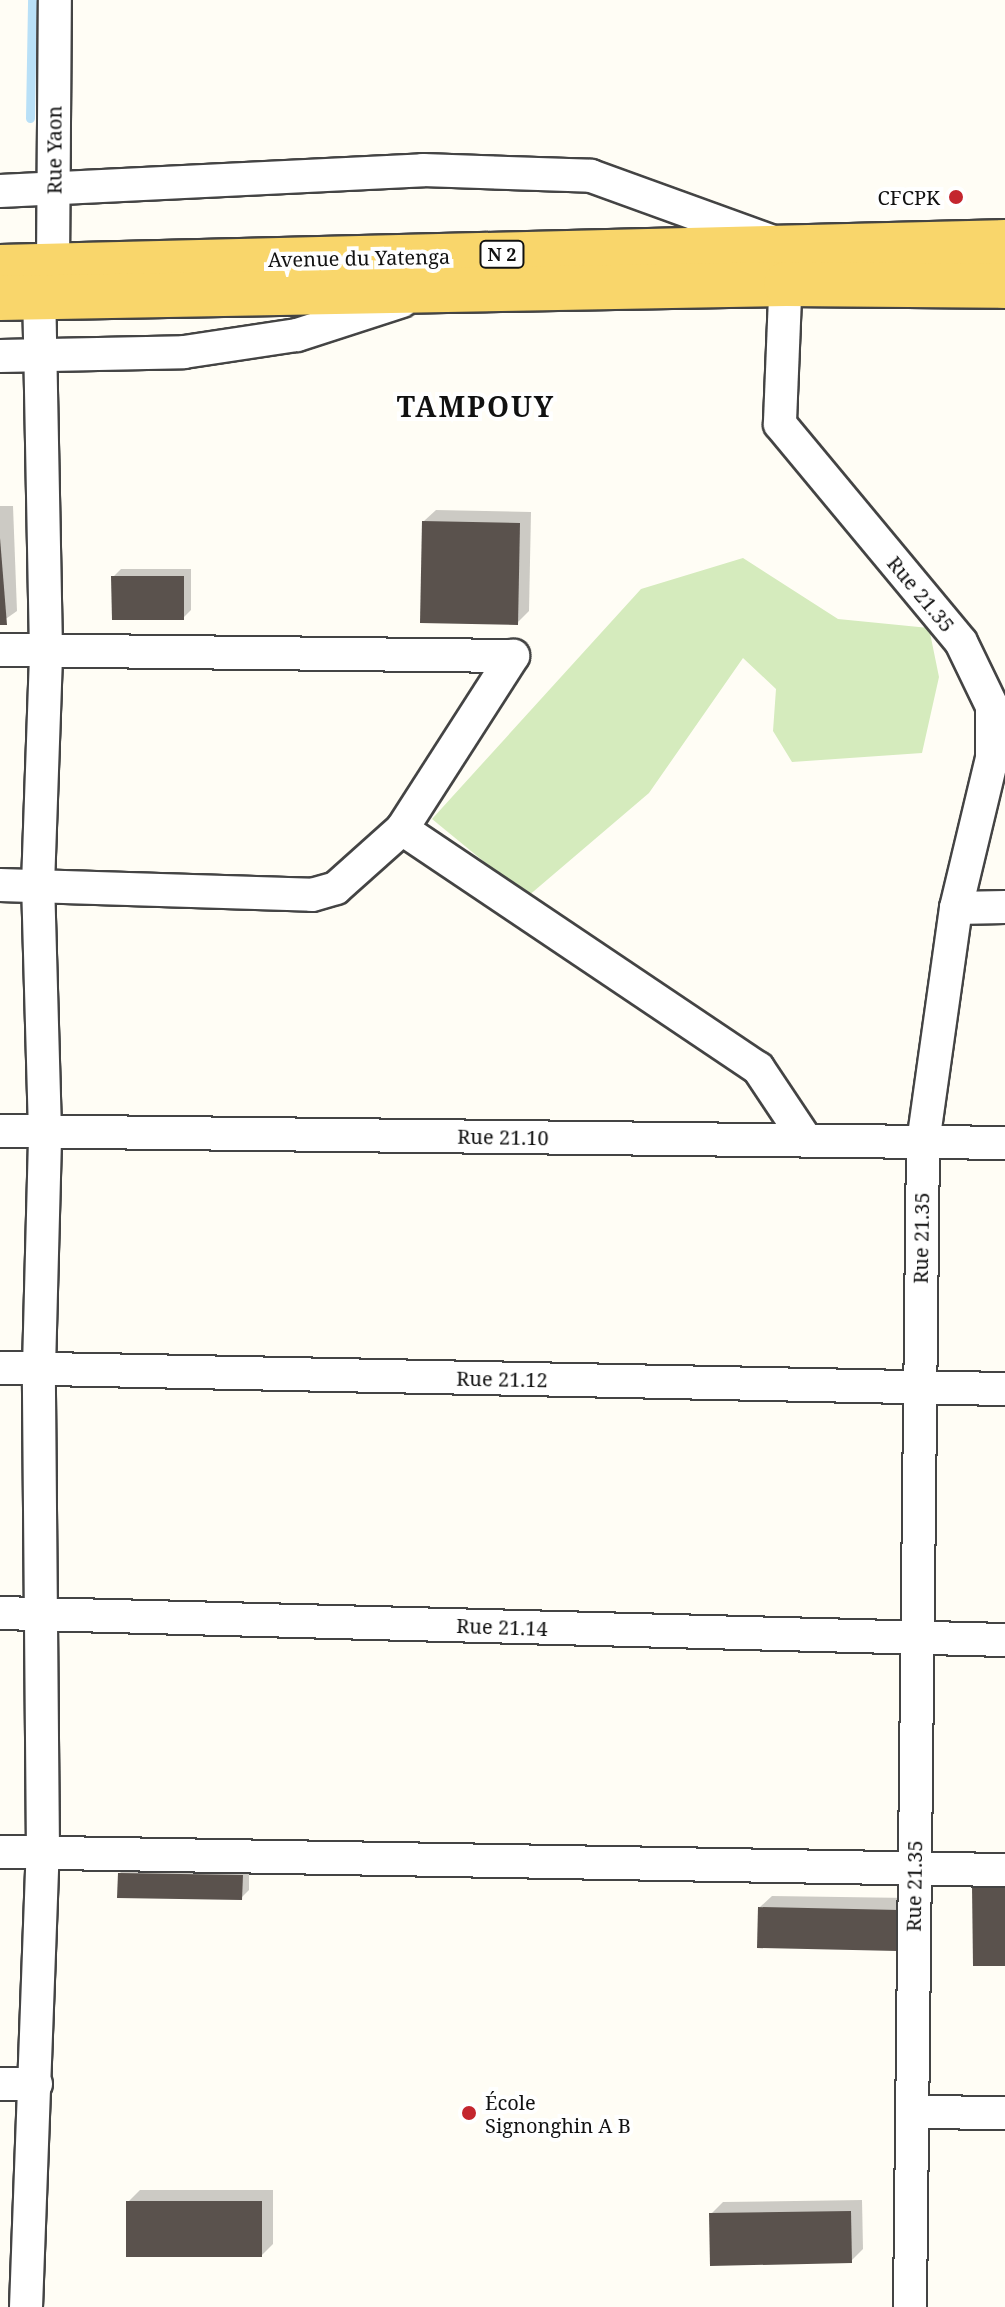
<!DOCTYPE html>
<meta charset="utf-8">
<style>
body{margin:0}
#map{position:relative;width:1005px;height:2307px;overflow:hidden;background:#fffdf5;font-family:"Noto Serif",serif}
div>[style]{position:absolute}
.green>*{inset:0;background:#d5ebbd}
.shadow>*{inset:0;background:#0003}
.stream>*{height:9px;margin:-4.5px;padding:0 4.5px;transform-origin:4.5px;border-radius:4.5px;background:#b9e0f7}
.building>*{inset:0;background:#5a524d}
.roads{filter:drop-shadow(2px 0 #444) drop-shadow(-2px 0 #444) drop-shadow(0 2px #444) drop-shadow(0 -2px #444)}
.minor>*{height:32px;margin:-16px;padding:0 16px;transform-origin:16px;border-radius:16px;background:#fff}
.primary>*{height:44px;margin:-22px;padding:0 22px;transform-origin:22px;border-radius:22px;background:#f9d66b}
.dots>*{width:22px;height:22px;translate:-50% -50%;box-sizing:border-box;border:4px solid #fff;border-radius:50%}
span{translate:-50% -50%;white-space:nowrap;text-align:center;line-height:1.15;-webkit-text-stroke:8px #fff;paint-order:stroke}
.shield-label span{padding:2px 6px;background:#fff;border:2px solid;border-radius:6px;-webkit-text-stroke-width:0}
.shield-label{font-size:18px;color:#111;font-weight:700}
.street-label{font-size:20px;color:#111}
.poi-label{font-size:20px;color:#111}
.right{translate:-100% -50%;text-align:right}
.left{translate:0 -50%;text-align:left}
.district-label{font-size:28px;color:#111;font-weight:700;letter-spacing:2px}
</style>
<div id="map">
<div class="green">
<i style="clip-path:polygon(743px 558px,838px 619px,929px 628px,939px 677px,922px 753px,792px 762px,773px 731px,776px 689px,743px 658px,649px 793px,527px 897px,432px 819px,641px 589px)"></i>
</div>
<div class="shadow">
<i style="clip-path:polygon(0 506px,13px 506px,17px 611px,0 623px)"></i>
<i style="clip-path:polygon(436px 510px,531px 512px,529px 611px,517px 623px,424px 521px)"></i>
<i style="clip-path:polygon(121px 569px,191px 569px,191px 610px,183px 618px,113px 577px)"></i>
<i style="clip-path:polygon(127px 1866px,249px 1868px,249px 1890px,241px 1898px,119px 1874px)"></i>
<i style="clip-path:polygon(772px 1896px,910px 1898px,909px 1937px,760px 1907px)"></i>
<i style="clip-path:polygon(140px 2190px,273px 2190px,273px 2244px,261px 2256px,128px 2202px)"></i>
<i style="clip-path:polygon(862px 2200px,863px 2249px,851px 2261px,711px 2214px,723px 2202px)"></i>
</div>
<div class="stream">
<i style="left:30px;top:118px;width:118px;rotate:-89deg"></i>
</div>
<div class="building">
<i style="clip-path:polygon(422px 521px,520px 523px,518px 625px,420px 623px)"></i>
<i style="clip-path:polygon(0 538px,7px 625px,0 625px)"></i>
<i style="clip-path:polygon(111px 576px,184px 576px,184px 620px,112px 620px)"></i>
<i style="clip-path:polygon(118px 1873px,243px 1875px,242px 1900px,117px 1898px)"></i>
<i style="clip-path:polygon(1005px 1885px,1005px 1966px,973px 1966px,972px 1886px)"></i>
<i style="clip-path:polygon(758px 1907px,899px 1910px,898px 1951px,757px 1948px)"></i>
<i style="clip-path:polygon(126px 2201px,262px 2201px,262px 2257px,126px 2257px)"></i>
<i style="clip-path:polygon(851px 2211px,852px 2263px,710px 2266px,709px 2213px)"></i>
</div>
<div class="roads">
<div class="minor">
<i style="left:0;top:191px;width:424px;rotate:-2.8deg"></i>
<i style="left:423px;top:170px;width:168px;rotate:2deg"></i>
<i style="left:591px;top:176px;width:208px;rotate:19.9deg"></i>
<i style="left:787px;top:247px;width:177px;rotate:92.3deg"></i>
<i style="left:780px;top:424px;width:283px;rotate:50.3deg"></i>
<i style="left:961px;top:642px;width:71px;rotate:64.2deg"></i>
<i style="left:992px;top:706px;width:52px;rotate:90deg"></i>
<i style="left:992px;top:758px;width:154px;rotate:103.5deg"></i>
<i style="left:956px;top:908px;width:236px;rotate:98deg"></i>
<i style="left:923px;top:1142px;width:1165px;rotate:90.64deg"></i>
<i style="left:0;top:356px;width:184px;rotate:-1.2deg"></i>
<i style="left:184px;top:352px;width:114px;rotate:-8.6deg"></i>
<i style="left:297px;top:335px;width:110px;rotate:-17.9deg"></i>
<i style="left:0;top:650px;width:513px;rotate:0.67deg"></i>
<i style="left:402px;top:829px;width:429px;rotate:33.9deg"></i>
<i style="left:758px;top:1068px;width:87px;rotate:56.3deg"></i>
<i style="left:0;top:885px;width:312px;rotate:1.8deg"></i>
<i style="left:312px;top:895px;width:25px;rotate:-16deg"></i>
<i style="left:336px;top:888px;width:89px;rotate:-41.8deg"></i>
<i style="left:402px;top:829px;width:206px;rotate:-57.3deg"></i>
<i style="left:956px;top:908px;width:49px;rotate:-1.2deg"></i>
<i style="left:0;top:1131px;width:1005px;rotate:0.68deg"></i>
<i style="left:0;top:1368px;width:1005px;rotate:1.2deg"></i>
<i style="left:0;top:1613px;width:1005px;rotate:1.54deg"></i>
<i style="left:0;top:1852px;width:1005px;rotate:1.03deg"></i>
<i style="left:0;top:2084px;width:36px"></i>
<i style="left:912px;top:2112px;width:93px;rotate:0.6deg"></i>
<i style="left:26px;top:2307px;width:455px;rotate:-87.9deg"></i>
<i style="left:43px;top:1852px;width:484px;rotate:-90.5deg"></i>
<i style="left:39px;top:1368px;width:236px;rotate:-88.5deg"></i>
<i style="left:45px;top:1132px;width:247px;rotate:-91.6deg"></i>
<i style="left:38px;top:885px;width:234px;rotate:-88deg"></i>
<i style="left:46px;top:651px;width:354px;rotate:-91.1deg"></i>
<i style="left:39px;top:297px;width:34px;rotate:-66deg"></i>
<i style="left:53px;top:266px;width:266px;rotate:-89.6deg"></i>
</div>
<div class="primary">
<i style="left:0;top:267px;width:1005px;rotate:-1.42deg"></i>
<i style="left:0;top:298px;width:786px;rotate:-1.02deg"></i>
<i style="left:786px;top:284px;width:219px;rotate:0.5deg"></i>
</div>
</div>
<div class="dots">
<i style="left:956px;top:197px;background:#c4262e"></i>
<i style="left:469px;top:2113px;background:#c4262e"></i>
</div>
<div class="shield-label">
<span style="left:502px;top:254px">N 2</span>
</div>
<div class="street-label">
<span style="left:54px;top:150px;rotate:-90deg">Rue Yaon</span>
<span style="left:359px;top:258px;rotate:-1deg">Avenue du Yatenga</span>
<span style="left:921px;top:594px;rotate:50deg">Rue 21.35</span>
<span style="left:503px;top:1137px;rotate:1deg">Rue 21.10</span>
<span style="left:921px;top:1238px;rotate:-89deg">Rue 21.35</span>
<span style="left:502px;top:1379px;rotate:1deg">Rue 21.12</span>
<span style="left:502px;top:1627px;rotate:2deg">Rue 21.14</span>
<span style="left:914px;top:1886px;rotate:-89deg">Rue 21.35</span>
</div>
<div class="poi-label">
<span class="right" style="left:940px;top:197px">CFCPK</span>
<span class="left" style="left:485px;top:2114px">École<br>Signonghin A B</span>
</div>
<div class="district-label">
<span style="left:476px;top:406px">TAMPOUY</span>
</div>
</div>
